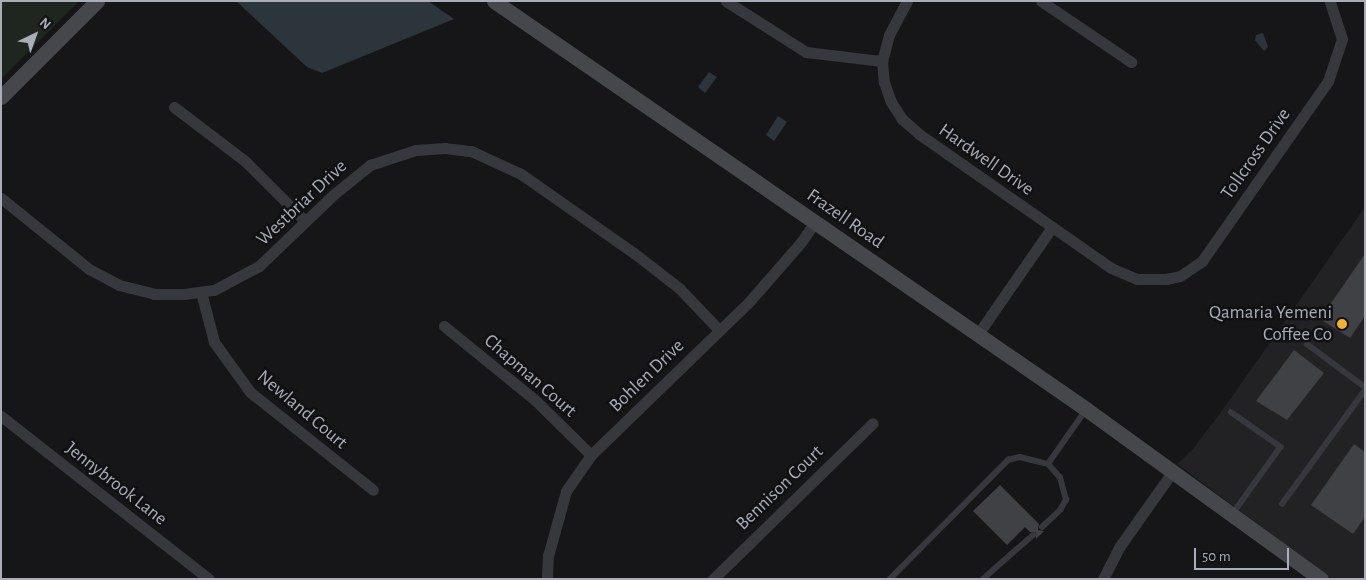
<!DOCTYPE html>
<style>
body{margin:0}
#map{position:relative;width:1366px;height:580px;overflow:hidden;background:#161618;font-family:"Alegreya Sans",sans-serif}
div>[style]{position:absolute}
.built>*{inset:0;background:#222225}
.green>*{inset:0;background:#1e261f}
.water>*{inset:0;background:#2c353c}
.building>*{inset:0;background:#404145}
.lane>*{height:5.5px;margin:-2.75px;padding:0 2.75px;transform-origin:2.75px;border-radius:2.75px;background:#37383d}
.street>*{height:11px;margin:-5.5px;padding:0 5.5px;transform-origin:5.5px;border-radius:5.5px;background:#37383d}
.secondary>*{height:15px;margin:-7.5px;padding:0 7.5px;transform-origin:7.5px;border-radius:7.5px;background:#45474d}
.dots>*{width:14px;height:14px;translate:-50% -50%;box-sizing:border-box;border:2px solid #111113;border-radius:50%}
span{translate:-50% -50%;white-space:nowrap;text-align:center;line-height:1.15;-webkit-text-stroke:5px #111113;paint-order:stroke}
.street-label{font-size:19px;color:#a8adb8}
.poi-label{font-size:19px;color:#a8adb8}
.right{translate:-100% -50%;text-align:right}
.frame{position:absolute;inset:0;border:2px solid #a8adb8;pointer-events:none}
.north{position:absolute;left:10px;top:10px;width:50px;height:50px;-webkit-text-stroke:4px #111113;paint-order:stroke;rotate:42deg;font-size:14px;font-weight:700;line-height:20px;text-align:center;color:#a8adb8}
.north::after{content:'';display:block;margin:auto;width:18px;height:22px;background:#a8adb8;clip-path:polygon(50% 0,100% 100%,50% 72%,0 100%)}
.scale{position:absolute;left:1194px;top:548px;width:95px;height:22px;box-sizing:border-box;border:2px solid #a8adb8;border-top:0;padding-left:6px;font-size:15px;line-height:18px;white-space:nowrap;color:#a8adb8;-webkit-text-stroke:4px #111113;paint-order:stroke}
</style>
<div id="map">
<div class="built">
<i style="clip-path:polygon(1365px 207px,1365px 579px,1332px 579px,1177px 464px,1192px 450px,1224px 408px)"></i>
</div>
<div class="green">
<i style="clip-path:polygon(1px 1px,79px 1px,1px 79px)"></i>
</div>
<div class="water">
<i style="clip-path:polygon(236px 1px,428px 1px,454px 19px,322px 73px,307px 67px)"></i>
<i style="clip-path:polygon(1263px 33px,1268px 47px,1264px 51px,1255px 40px,1256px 35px)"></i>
<i style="clip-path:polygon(709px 72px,717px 77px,705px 93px,698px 87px)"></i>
<i style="clip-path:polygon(778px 116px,787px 122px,774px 141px,766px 135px)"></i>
</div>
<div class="building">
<i style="clip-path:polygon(1365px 254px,1365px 316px,1350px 338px,1320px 319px)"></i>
<i style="clip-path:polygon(1294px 350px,1324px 373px,1287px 420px,1256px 401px)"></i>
<i style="clip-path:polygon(1354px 444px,1365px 452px,1365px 517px,1353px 534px,1311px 505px)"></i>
<i style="clip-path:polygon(1000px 485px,1039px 524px,1038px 530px,1044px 531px,1036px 539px,1036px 532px,1030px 532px,1025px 527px,1007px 545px,973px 511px)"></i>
</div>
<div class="lane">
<i style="left:1307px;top:344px;width:72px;rotate:36.6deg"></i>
<i style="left:1231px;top:412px;width:61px;rotate:35deg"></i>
<i style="left:1281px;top:447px;width:82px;rotate:125.6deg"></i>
<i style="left:1282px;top:504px;width:141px;rotate:-53.9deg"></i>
<i style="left:1042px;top:527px;width:25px;rotate:-43deg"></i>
<i style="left:1060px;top:510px;width:12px;rotate:-59deg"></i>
<i style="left:1066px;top:500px;width:23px;rotate:-105deg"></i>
<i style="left:1060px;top:478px;width:18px;rotate:-131deg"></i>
<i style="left:890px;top:579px;width:168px;rotate:-45.2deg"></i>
<i style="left:1008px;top:460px;width:12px;rotate:-14deg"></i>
<i style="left:1020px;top:457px;width:29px;rotate:14deg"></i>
<i style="left:1048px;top:464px;width:65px;rotate:-55.1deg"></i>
<i style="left:983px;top:579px;width:67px;rotate:-41.3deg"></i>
</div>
<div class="street">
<i style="left:726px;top:1px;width:95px;rotate:32.5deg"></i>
<i style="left:806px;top:52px;width:77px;rotate:6.8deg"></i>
<i style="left:907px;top:1px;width:38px;rotate:118deg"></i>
<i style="left:889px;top:35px;width:27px;rotate:105deg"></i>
<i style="left:882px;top:61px;width:21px;rotate:85deg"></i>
<i style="left:884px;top:82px;width:21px;rotate:71deg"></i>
<i style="left:891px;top:102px;width:20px;rotate:57deg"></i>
<i style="left:902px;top:119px;width:23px;rotate:41deg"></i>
<i style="left:919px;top:134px;width:234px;rotate:34.9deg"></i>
<i style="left:1111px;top:268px;width:28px;rotate:23deg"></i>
<i style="left:1137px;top:279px;width:29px"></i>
<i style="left:1166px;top:279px;width:14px;rotate:-12deg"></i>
<i style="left:1180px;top:276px;width:27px;rotate:-34deg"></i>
<i style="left:1202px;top:261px;width:220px;rotate:-55deg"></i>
<i style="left:1328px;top:81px;width:44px;rotate:-71.6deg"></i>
<i style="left:1342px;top:39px;width:40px;rotate:-108deg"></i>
<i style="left:1041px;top:1px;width:109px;rotate:34.1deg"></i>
<i style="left:174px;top:107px;width:89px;rotate:37.3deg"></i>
<i style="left:245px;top:161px;width:85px;rotate:45deg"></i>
<i style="left:1px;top:198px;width:113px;rotate:38.9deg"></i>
<i style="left:89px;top:269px;width:34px;rotate:28deg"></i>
<i style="left:119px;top:285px;width:36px;rotate:14deg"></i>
<i style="left:154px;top:294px;width:30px"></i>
<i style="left:184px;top:294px;width:30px;rotate:-8deg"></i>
<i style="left:214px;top:290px;width:51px;rotate:-28.1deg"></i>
<i style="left:259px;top:266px;width:103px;rotate:-43.8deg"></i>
<i style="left:333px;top:195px;width:48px;rotate:-39deg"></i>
<i style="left:370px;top:165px;width:48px;rotate:-18.1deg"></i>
<i style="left:416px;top:150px;width:29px;rotate:-4deg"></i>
<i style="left:445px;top:148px;width:26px;rotate:7deg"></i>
<i style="left:471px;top:151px;width:55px;rotate:24.7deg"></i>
<i style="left:521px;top:174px;width:138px;rotate:35deg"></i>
<i style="left:634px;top:253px;width:58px;rotate:38deg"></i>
<i style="left:680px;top:289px;width:57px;rotate:46.4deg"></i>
<i style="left:201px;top:292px;width:52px;rotate:75.4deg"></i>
<i style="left:214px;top:342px;width:62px;rotate:54.2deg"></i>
<i style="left:250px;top:392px;width:157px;rotate:38.5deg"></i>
<i style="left:444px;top:326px;width:117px;rotate:39.1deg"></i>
<i style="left:535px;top:400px;width:78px;rotate:44.5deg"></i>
<i style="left:978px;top:334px;width:130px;rotate:-55.3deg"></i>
<i style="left:1px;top:416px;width:264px;rotate:38.1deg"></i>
<i style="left:547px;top:579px;width:23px;rotate:-88deg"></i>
<i style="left:548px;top:556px;width:67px;rotate:-74.5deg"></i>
<i style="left:566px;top:491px;width:44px;rotate:-55.2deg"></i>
<i style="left:591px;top:455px;width:219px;rotate:-44.1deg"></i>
<i style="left:748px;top:303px;width:82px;rotate:-48.9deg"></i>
<i style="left:802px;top:241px;width:23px;rotate:-56deg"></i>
<i style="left:713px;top:579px;width:223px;rotate:-44.3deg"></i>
<i style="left:1103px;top:579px;width:37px;rotate:-63deg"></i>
<i style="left:1120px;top:546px;width:92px;rotate:-54.8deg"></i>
</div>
<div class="secondary">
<i style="left:494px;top:1px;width:719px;rotate:34.57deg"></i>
<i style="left:1086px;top:409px;width:290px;rotate:35.9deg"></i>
<i style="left:1px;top:97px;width:136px;rotate:-45deg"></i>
</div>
<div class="dots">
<i style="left:1342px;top:324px;background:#f2b134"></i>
</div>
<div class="street-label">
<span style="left:1256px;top:154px;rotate:-55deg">Tollcross Drive</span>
<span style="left:986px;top:160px;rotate:35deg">Hardwell Drive</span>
<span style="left:302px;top:203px;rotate:-43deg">Westbriar Drive</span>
<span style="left:845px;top:219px;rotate:35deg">Frazell Road</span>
<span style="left:530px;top:376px;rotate:41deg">Chapman Court</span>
<span style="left:647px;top:376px;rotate:-44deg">Bohlen Drive</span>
<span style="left:302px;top:410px;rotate:40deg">Newland Court</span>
<span style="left:116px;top:484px;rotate:38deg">Jennybrook Lane</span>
<span style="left:780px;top:488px;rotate:-44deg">Bennison Court</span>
</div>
<div class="poi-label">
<span class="right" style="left:1332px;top:324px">Qamaria Yemeni<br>Coffee Co</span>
</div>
<div class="frame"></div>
<div class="north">N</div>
<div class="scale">50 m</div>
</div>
